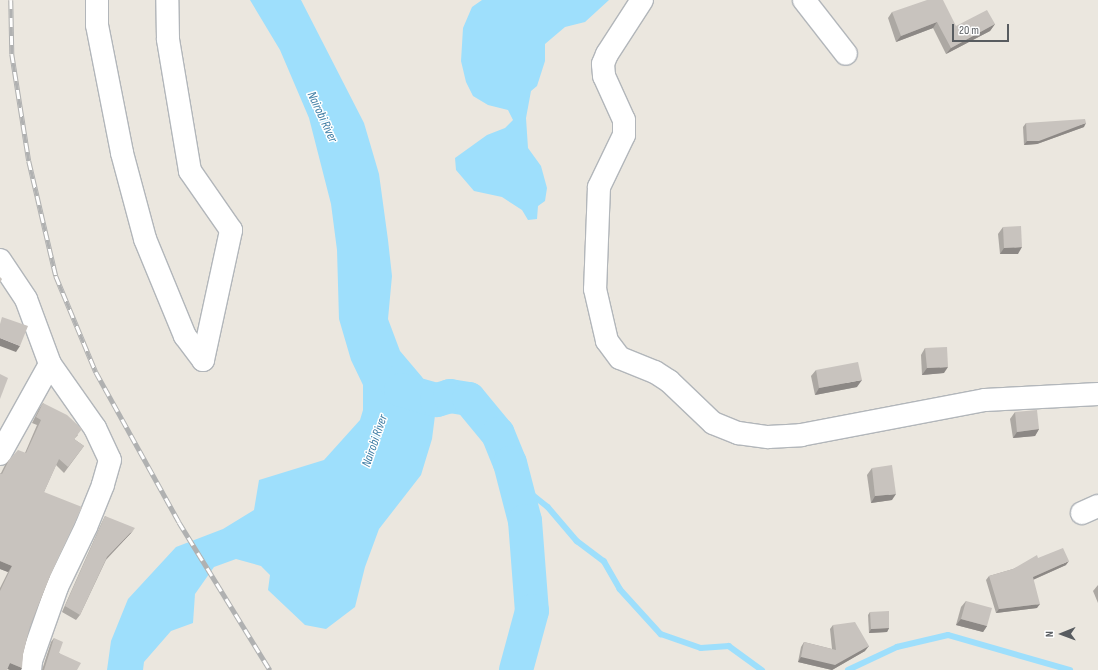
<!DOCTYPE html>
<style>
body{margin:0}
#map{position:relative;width:1098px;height:670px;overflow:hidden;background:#ebe7df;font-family:"Sofia Sans Condensed",sans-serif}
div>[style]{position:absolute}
.water>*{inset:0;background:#9edffc}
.stream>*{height:5.5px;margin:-2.75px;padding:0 2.75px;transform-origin:2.75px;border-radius:2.75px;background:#9edffc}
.river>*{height:34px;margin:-17px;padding:0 17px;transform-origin:17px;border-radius:17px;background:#9edffc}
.roads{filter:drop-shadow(1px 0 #b2b6ba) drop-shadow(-1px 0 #b2b6ba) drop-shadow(0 1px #b2b6ba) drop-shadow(0 -1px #b2b6ba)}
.minor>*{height:22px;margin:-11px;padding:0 11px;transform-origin:11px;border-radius:11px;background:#fff}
.rail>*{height:4.5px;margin-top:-2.25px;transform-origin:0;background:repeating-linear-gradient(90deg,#fff 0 9px,#b0b1b1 0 18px);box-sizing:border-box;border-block:1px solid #b0b1b1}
.wall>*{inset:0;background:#aca8a3}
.shaded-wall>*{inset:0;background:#8c8885}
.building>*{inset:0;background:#c8c3be}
span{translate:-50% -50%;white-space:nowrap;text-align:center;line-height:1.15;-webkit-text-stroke:3px #fff;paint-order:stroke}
.water-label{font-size:13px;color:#3b7ba3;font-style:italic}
.north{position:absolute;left:1042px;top:614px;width:40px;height:40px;-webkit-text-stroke:3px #fff;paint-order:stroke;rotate:269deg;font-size:11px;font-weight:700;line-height:16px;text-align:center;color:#585c60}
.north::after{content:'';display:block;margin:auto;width:14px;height:18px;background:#585c60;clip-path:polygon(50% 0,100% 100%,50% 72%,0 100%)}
.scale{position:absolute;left:952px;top:24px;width:57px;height:18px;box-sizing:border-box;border:2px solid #585c60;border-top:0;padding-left:5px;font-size:12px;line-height:14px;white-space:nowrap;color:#585c60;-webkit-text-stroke:3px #fff;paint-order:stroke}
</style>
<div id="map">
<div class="water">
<i style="clip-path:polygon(250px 0,301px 0,364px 123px,379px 174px,388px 240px,392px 276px,388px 319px,400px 351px,422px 377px,437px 400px,432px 439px,421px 475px,379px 529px,365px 567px,355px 607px,326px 629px,305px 625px,268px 590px,270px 575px,261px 566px,236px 559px,214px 567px,195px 594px,193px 623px,171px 631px,144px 662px,143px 670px,107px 670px,111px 641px,128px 599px,176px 547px,223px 529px,254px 510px,259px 480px,324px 460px,360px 420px,363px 410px,363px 385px,351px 360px,339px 319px,337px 250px,331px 204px,309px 118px,280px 50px)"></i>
<i style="clip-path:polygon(482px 0,609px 0,585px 22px,565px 27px,545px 44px,545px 61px,537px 86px,531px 91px,526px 118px,528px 148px,541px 166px,547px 188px,545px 201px,538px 206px,537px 219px,528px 220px,522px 210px,502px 197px,474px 191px,456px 170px,455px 158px,487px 135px,505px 128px,513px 120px,508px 110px,488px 105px,473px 96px,466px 82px,461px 61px,463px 28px,472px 7px)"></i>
</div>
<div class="stream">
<i style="left:514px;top:480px;width:43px;rotate:38.5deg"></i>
<i style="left:548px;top:507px;width:45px;rotate:49.5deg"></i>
<i style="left:577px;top:541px;width:34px;rotate:37deg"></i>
<i style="left:604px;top:561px;width:32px;rotate:60deg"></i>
<i style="left:620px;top:589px;width:61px;rotate:47.7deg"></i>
<i style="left:661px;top:634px;width:42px;rotate:19.3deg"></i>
<i style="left:701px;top:648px;width:28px;rotate:-4deg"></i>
<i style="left:729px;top:646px;width:41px;rotate:36deg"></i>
<i style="left:848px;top:670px;width:54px;rotate:-25.1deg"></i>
<i style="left:897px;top:647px;width:52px;rotate:-13.2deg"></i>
<i style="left:948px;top:635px;width:127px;rotate:16deg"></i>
</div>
<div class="river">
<i style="left:396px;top:383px;width:9px;rotate:54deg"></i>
<i style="left:401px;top:390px;width:37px;rotate:16deg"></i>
<i style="left:437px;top:400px;width:14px;rotate:-17deg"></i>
<i style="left:450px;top:396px;width:19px;rotate:9deg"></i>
<i style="left:469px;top:399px;width:45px;rotate:50.4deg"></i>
<i style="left:498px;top:434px;width:31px;rotate:68deg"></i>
<i style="left:510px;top:463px;width:60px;rotate:75.5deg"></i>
<i style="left:525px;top:521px;width:90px;rotate:85.6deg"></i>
<i style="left:532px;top:611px;width:61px;rotate:105.2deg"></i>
</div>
<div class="roads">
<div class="minor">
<i style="left:97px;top:0;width:25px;rotate:90deg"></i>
<i style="left:97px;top:25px;width:130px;rotate:78.9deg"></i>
<i style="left:122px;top:153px;width:89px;rotate:75deg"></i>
<i style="left:145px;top:239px;width:105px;rotate:67.6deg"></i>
<i style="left:185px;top:336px;width:30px;rotate:53deg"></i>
<i style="left:203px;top:360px;width:133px;rotate:-77.8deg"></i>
<i style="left:231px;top:230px;width:72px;rotate:-124.8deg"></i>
<i style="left:190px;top:171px;width:134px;rotate:-99.5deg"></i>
<i style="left:168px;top:39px;width:39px;rotate:-91deg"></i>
<i style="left:642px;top:0;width:64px;rotate:122.9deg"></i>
<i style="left:607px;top:54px;width:11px;rotate:112deg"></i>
<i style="left:603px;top:64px;width:12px;rotate:85deg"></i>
<i style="left:604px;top:76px;width:48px;rotate:65.6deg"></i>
<i style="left:624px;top:120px;width:15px;rotate:90deg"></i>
<i style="left:624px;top:135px;width:58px;rotate:115.7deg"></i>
<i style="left:599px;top:187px;width:102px;rotate:92.2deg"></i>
<i style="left:595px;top:289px;width:53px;rotate:77deg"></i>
<i style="left:607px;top:341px;width:21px;rotate:53deg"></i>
<i style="left:620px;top:358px;width:38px;rotate:22deg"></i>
<i style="left:655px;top:372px;width:17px;rotate:33deg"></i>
<i style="left:669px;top:381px;width:61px;rotate:43.7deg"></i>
<i style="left:713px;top:423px;width:27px;rotate:22deg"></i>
<i style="left:738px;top:433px;width:30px;rotate:8deg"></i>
<i style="left:768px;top:437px;width:33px;rotate:-3deg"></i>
<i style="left:801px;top:435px;width:187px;rotate:-10.8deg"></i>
<i style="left:985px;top:400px;width:113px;rotate:-3deg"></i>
<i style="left:804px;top:0;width:68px;rotate:52.1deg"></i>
<i style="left:0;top:260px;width:47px;rotate:56.3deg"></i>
<i style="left:26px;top:299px;width:69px;rotate:69.7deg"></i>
<i style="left:50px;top:364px;width:78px;rotate:54.9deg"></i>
<i style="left:95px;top:428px;width:35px;rotate:65deg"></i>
<i style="left:110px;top:460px;width:26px;rotate:106deg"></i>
<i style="left:103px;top:485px;width:45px;rotate:112deg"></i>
<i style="left:86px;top:527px;width:67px;rotate:115.8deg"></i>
<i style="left:57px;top:587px;width:78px;rotate:109.4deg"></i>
<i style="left:31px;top:661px;width:9px;rotate:96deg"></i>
<i style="left:0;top:454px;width:103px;rotate:-60.9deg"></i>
<i style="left:1082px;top:513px;width:17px;rotate:-24deg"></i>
</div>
</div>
<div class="rail">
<i style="left:11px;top:0;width:54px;rotate:88.9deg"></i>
<i style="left:12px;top:54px;width:108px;rotate:81deg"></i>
<i style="left:29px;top:161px;width:118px;rotate:76.8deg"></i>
<i style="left:56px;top:276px;width:104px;rotate:67.4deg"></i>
<i style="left:96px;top:372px;width:171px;rotate:61deg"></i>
<i style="left:179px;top:522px;width:174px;rotate:58.4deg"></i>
</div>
<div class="wall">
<i style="clip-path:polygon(892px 12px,956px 26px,995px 24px,990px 31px,946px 54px,933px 28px,896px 42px,888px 18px)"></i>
<i style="clip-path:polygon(1026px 123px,1084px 127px,1037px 144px,1024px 145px,1023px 127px)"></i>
<i style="clip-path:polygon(1003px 227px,1018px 254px,1000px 254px,998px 234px)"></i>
<i style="clip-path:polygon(925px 348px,944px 373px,922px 375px,921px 355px)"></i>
<i style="clip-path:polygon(816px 370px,857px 387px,815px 395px,811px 376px)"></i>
<i style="clip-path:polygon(43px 403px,78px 435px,74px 439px,84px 446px,64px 473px,56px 465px,44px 492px,50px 576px,30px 626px,23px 654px,21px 670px,10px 670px,7px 669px,0 670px,0 588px,8px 572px,0 569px,0 473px,1px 473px,5px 465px,9px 460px,25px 453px,37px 425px,32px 423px,39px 409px)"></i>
<i style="clip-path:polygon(1015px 412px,1039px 429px,1035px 436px,1013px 438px,1010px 419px)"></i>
<i style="clip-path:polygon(872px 468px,892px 500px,871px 503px,867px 475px)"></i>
<i style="clip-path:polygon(105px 516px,131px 533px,106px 560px,80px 615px,76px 620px,62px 612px,102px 522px)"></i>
<i style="clip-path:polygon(1038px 558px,1066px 565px,1033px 580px,1037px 608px,996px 613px,986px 580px,989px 576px,1013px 569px)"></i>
<i style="clip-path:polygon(1098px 585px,1098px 603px,1093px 591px)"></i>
<i style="clip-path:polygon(966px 601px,987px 626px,983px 632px,956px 625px,961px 607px)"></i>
<i style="clip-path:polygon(870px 612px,889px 628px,887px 632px,869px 633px,868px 615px)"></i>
<i style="clip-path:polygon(833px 625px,865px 651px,832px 670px,798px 662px,801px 647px,804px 642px,832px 649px,830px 629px)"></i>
<i style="clip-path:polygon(54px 638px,59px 653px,77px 670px,42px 670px,51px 642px)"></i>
</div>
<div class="shaded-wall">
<i style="clip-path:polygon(937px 22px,933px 28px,896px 42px,901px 36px)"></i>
<i style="clip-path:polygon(995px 24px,990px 31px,946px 54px,951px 48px)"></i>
<i style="clip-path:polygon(1086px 123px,1084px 127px,1037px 144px,1024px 145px,1027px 141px)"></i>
<i style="clip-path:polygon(1022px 247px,1018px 254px,1000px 254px,1004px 248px)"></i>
<i style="clip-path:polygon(0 338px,20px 346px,16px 352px,0 346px)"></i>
<i style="clip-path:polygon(948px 367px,944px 373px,922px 375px,927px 368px)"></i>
<i style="clip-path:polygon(862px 380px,857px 387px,815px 395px,819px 388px)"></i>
<i style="clip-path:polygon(1039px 429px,1035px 436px,1013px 438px,1017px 432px)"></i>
<i style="clip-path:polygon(896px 494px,892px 500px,871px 503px,875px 496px)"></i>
<i style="clip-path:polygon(135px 528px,131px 533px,103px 562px,107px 557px)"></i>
<i style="clip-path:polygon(0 561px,12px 566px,8px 572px,0 569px)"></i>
<i style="clip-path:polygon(1069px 561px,1066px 565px,1030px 581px,1033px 577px)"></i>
<i style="clip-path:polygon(1040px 604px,1037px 608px,996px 613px,999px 609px)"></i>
<i style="clip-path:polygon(961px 619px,987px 626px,983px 632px,956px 625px)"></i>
<i style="clip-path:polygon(889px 628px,887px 632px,869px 633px,871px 629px)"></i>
<i style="clip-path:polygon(869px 646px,865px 651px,832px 670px,798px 662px,801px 657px)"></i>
<i style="clip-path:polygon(10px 663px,22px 668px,21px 670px,10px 670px,6px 668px)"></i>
</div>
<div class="building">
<i style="clip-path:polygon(927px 0,943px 0,956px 26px,987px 10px,995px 24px,951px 48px,937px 22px,901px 36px,892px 12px)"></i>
<i style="clip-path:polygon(1085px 119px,1086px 123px,1039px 141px,1027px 141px,1026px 123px)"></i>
<i style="clip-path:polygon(1021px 226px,1022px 247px,1004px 248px,1003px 227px)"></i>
<i style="clip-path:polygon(0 277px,2px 279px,0 283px)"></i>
<i style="clip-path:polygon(2px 317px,28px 326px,20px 346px,0 338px,0 324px)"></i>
<i style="clip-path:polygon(947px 347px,948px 367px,927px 368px,925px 348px)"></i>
<i style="clip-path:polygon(858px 362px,862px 380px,819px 388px,816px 370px)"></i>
<i style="clip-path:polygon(0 374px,8px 378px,0 399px)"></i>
<i style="clip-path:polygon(43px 403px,67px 415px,82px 429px,74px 439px,84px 446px,68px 467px,59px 459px,44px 492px,82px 507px,50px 576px,30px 626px,23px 654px,22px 668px,10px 663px,7px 670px,0 670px,0 591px,12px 566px,0 561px,0 473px,2px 474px,9px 460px,18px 450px,26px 453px,41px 420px,36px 417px)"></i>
<i style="clip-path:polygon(1037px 410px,1039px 429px,1017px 432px,1015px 412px)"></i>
<i style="clip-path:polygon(892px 465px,896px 494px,875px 496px,872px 468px)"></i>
<i style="clip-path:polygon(105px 516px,135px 528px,107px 557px,80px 615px,65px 606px)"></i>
<i style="clip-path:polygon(1063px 548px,1069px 561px,1033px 577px,1040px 604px,999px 609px,989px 576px,1013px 569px,1037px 555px,1038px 558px)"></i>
<i style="clip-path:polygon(966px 601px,992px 608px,987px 626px,961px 619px)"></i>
<i style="clip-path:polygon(889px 611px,889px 628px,871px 629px,870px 612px)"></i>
<i style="clip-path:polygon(855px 622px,869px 646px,835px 665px,801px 657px,804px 642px,836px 650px,833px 625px)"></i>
<i style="clip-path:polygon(54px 638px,63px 642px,59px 653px,81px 663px,77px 670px,44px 670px)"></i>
</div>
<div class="water-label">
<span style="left:322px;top:117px;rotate:65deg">Nairobi River</span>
<span style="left:375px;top:441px;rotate:-71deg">Nairobi River</span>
</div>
<div class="north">N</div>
<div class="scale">20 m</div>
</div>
